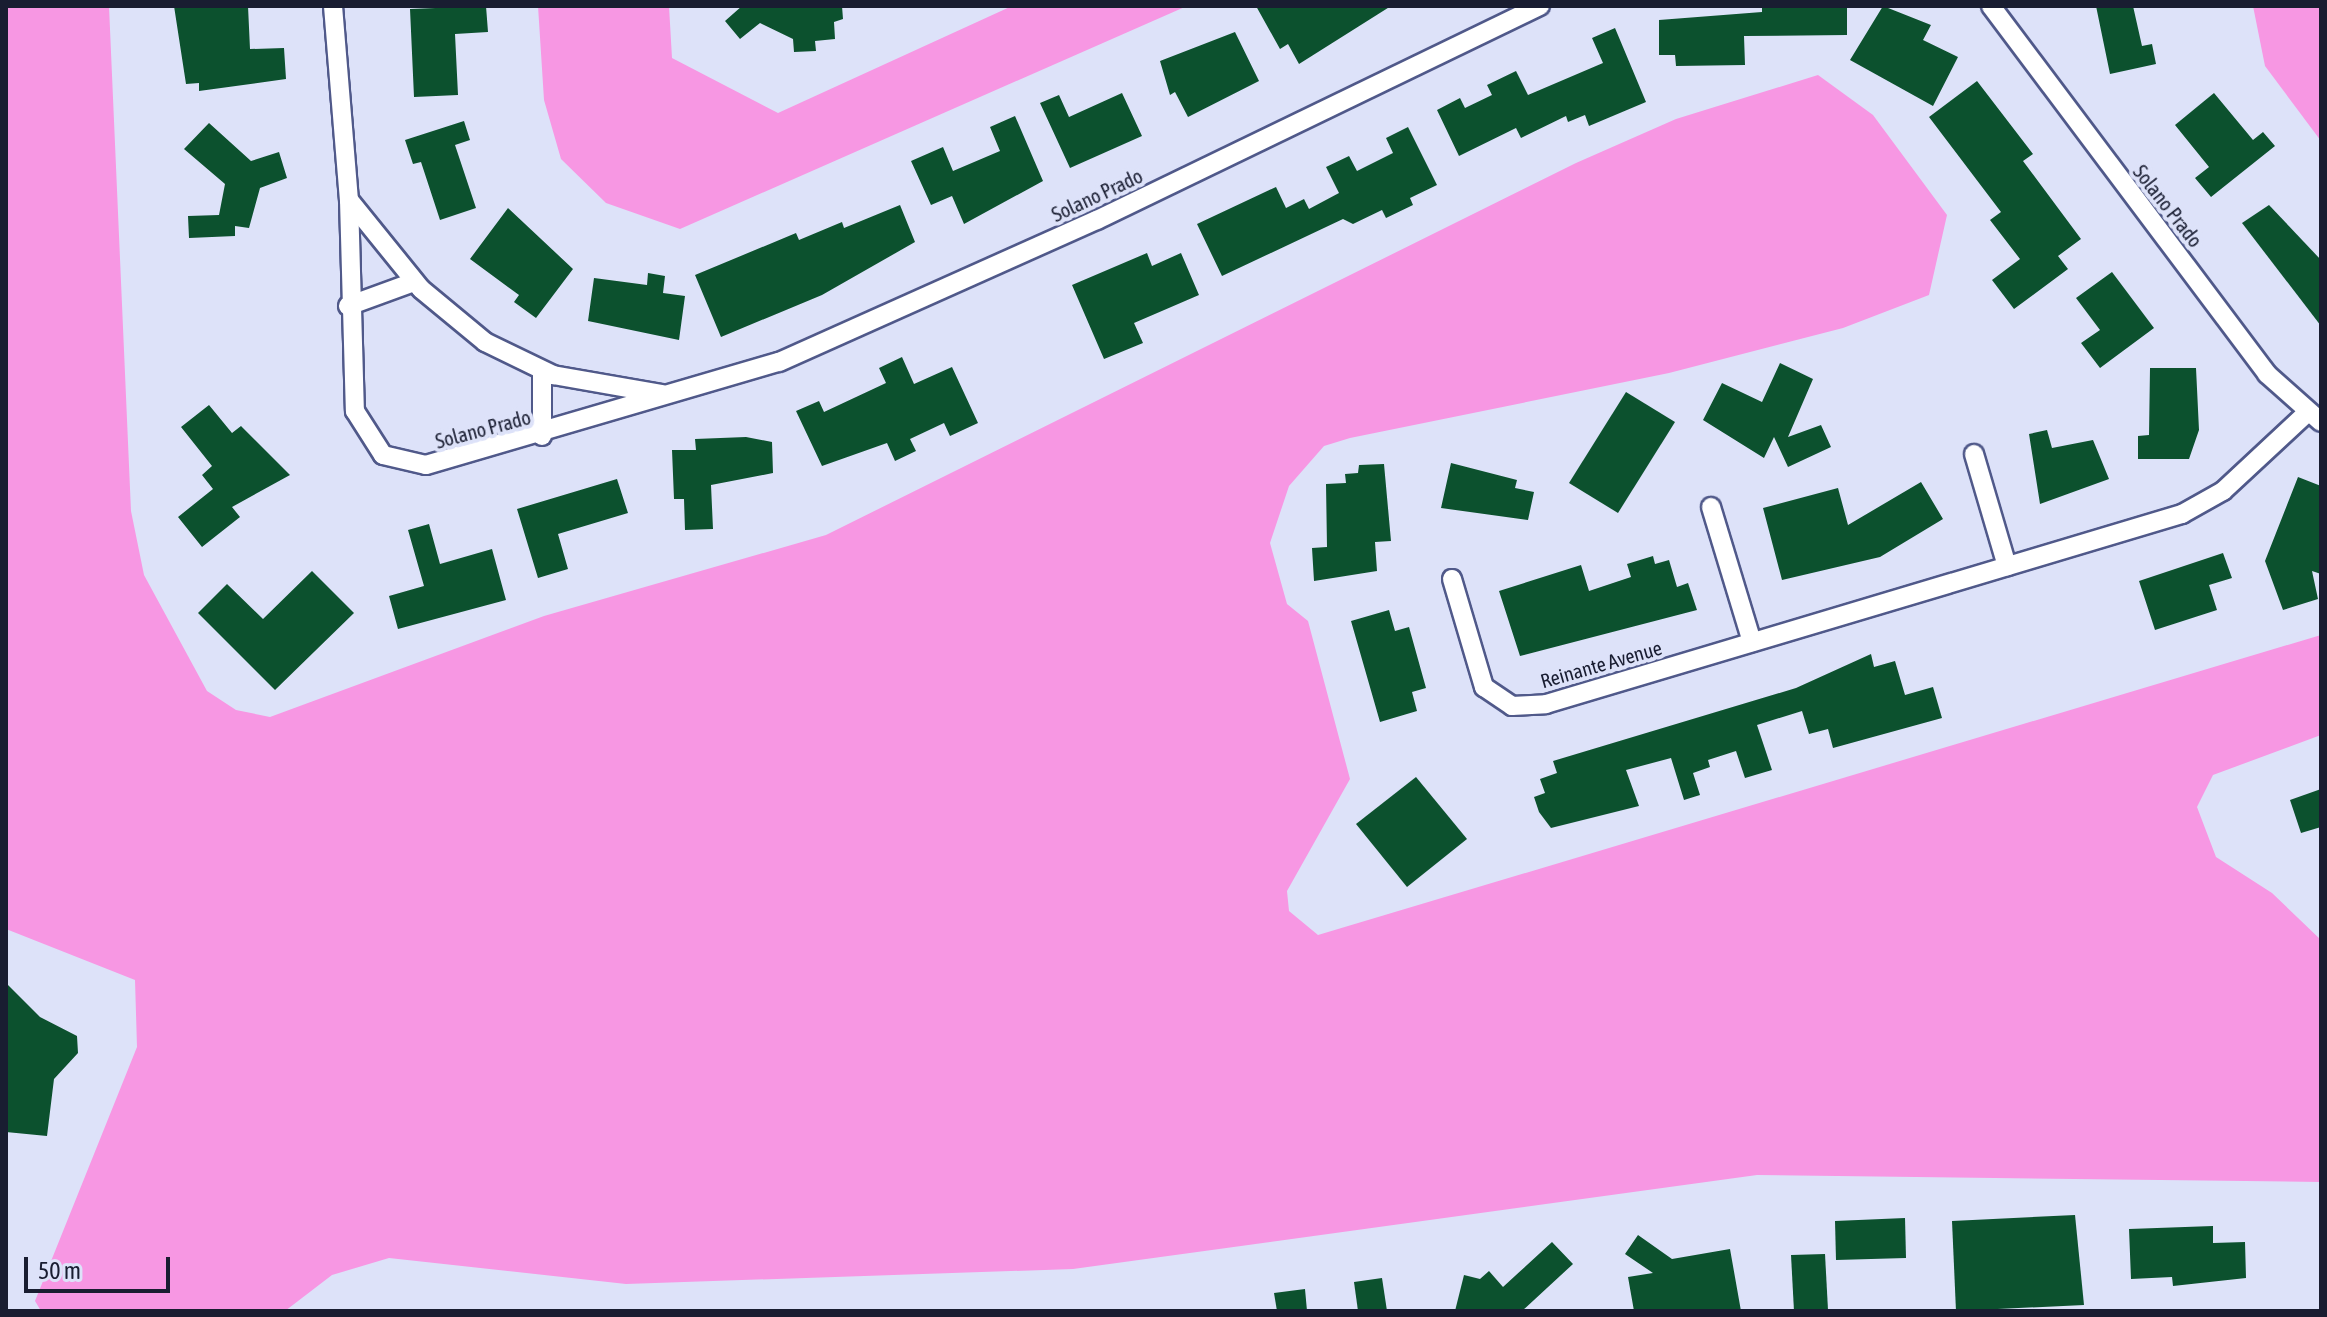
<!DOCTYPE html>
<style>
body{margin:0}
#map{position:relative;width:2327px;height:1317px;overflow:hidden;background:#dde2f9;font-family:"Asap Condensed",sans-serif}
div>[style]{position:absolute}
.water>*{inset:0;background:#f797e3}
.building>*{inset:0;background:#0c512e}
.roads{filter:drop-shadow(2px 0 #50598a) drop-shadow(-2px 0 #50598a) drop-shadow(0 2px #50598a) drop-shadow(0 -2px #50598a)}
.street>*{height:18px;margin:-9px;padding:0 9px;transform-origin:9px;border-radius:9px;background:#fff}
span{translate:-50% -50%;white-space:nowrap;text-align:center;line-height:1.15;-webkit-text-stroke:8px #dde2f9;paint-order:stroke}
.street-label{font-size:20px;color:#191d31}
.frame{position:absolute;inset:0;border:8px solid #191d31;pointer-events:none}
.scale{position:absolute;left:24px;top:1257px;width:146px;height:36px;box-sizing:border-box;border:4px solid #191d31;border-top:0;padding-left:10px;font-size:24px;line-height:28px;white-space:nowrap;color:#191d31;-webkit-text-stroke:6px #dde2f9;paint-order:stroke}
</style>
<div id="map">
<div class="water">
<i style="clip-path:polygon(6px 6px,109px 6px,131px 511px,144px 575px,207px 691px,236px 710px,270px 717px,544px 616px,826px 535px,1576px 163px,1676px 119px,1818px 75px,1873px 115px,1947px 215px,1929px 295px,1843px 328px,1669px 373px,1350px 438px,1324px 446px,1289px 486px,1270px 543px,1287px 604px,1308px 621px,1350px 779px,1287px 891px,1289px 911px,1318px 935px,2321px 635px,2321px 735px,2213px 775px,2197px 807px,2216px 857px,2272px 893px,2321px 940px,2321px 1182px,1757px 1175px,1073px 1269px,626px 1284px,389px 1258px,332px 1275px,285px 1311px,41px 1311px,35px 1301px,137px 1047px,135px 980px,6px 929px)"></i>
<i style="clip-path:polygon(538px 6px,669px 6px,672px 58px,778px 113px,1012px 6px,1187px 6px,680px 229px,606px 203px,561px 159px,544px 100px)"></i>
<i style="clip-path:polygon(2253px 6px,2321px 6px,2321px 141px,2265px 66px)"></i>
</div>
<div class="building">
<i style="clip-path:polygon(174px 6px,248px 6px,250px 49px,284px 48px,286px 79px,199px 91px,199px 83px,186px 84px)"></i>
<i style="clip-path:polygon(486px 6px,488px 32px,455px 34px,458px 95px,414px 97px,410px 9px)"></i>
<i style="clip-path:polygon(742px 6px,842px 6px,843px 19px,834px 22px,835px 39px,815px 41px,816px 51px,794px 52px,793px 39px,760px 23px,740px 39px,725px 21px)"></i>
<i style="clip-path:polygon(1256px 6px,1391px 6px,1299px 64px,1288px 44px,1280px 49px)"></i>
<i style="clip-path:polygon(1762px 6px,1847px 6px,1847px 35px,1744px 36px,1745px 65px,1676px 66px,1675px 55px,1659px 55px,1659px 20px,1762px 12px)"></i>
<i style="clip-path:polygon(1883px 6px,1931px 25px,1923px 40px,1958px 57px,1933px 106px,1850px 60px)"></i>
<i style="clip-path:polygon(2096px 6px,2133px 6px,2142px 46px,2152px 44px,2156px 64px,2110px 74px)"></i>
<i style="clip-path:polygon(1615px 28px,1646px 102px,1589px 126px,1585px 115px,1568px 122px,1566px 116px,1521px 138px,1516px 128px,1459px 156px,1437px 110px,1460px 98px,1465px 108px,1492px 95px,1487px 85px,1516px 71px,1528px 95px,1603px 63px,1592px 38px)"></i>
<i style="clip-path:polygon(1235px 32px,1259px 81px,1188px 117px,1175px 92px,1170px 95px,1160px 61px)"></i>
<i style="clip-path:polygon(1977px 81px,2033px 154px,2023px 161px,2081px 239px,2058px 256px,2068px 269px,2014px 309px,1992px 280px,2020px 259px,1990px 220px,2001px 212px,1929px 117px)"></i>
<i style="clip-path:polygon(1122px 93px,1142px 136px,1070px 168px,1040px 103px,1059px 95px,1069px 117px)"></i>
<i style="clip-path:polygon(2214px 93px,2253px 140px,2263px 132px,2275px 146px,2211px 197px,2195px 178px,2209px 167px,2175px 125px)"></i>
<i style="clip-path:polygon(1015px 116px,1043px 181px,964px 224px,952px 196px,931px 205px,911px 161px,943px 147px,953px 171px,1000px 151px,990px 127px)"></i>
<i style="clip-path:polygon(464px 121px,470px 140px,455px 145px,476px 208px,440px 220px,421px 162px,413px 164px,405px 140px)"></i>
<i style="clip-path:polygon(209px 123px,251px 161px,279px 152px,287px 178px,260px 188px,249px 228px,235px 226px,235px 236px,189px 238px,188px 216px,219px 215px,225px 184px,184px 149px)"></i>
<i style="clip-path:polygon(1408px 127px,1437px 185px,1410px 198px,1413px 205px,1386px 218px,1382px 210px,1353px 224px,1343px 219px,1222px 276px,1197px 224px,1276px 187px,1286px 208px,1304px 199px,1309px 209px,1339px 193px,1326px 167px,1349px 156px,1357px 171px,1393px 153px,1386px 138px)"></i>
<i style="clip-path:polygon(900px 205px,915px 242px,822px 295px,721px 337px,695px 275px,796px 233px,799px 240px,842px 222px,844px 228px)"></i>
<i style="clip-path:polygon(2269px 205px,2321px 260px,2321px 326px,2242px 223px)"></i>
<i style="clip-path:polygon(508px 208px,573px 269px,536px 318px,514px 302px,519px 295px,470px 259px)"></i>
<i style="clip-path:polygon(1147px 253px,1152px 266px,1181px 253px,1199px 295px,1134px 323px,1143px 343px,1104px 359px,1072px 285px)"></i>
<i style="clip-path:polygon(2112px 272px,2154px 328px,2100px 368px,2081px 343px,2100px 330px,2076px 298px)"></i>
<i style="clip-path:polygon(648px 273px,665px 276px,663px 293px,685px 296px,679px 340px,588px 321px,594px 278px,647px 285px)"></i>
<i style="clip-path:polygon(902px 357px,914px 384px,952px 367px,978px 423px,950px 436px,944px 423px,910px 439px,916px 451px,895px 461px,887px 443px,822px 466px,796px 411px,819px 401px,824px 412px,886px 383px,879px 368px)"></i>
<i style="clip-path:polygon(1780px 363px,1813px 379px,1788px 437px,1821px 425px,1831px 447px,1788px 467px,1774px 437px,1764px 458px,1703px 420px,1722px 383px,1762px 402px)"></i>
<i style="clip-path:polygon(2150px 368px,2196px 368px,2199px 430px,2189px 459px,2138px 459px,2138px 436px,2149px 435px)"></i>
<i style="clip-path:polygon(1626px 392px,1675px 422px,1618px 513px,1569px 483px)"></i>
<i style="clip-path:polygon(209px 405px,232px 433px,241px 426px,290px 475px,232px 507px,240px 517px,202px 547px,178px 517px,213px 489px,202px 475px,212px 466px,181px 427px)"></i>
<i style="clip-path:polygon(2047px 430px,2052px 448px,2093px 440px,2109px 479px,2040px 504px,2029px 434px)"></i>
<i style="clip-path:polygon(746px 437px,772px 442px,773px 473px,711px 485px,713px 529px,685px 530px,684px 499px,674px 499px,672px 450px,696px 450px,695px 439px)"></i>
<i style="clip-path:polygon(1451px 463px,1517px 480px,1515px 488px,1534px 492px,1528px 520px,1441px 508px)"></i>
<i style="clip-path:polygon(1384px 464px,1391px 541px,1375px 542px,1377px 571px,1314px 581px,1312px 548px,1327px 547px,1326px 484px,1346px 483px,1345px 474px,1358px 473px,1359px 465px)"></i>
<i style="clip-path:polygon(2298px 477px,2321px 486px,2321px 574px,2312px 571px,2318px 599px,2283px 610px,2265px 561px)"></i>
<i style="clip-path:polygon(617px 479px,628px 513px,558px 534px,568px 569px,538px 578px,517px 509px)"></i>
<i style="clip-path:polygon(1921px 482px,1943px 519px,1880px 557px,1782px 580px,1763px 508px,1838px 488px,1848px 525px)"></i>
<i style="clip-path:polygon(429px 524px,440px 564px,492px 549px,506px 600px,398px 629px,389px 596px,424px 586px,408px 530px)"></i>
<i style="clip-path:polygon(2223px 553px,2232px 578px,2209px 585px,2217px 610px,2155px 630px,2139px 581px)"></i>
<i style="clip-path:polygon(1653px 556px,1655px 564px,1669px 560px,1677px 587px,1688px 583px,1697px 610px,1520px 656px,1499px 591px,1581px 565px,1589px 591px,1631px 577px,1627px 564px)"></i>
<i style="clip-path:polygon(312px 571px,354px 613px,275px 690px,198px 613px,227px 584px,263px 619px)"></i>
<i style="clip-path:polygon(1389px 610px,1395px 631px,1409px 627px,1426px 688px,1412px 692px,1417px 711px,1380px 722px,1351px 621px)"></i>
<i style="clip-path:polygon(1871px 654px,1874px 667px,1895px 661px,1905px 695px,1933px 687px,1942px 718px,1833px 748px,1828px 729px,1809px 734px,1802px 711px,1757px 725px,1772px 770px,1745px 778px,1736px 751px,1708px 760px,1710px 767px,1693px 773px,1700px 795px,1684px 800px,1671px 758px,1626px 770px,1639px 806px,1551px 828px,1539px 812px,1534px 797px,1545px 793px,1540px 779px,1557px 773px,1553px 761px,1796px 688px)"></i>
<i style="clip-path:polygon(1416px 777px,1467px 839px,1407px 887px,1356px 824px)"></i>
<i style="clip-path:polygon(2321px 789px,2321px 827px,2301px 833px,2290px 800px)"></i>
<i style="clip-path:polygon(6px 983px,40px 1017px,77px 1036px,78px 1053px,54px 1079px,47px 1136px,6px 1132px)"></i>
<i style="clip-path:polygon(2075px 1215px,2084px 1305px,1956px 1311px,1952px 1221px)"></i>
<i style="clip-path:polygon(1905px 1218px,1906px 1258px,1836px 1260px,1835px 1221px)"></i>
<i style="clip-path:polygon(2213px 1226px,2213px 1243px,2245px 1242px,2246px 1278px,2173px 1286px,2172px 1277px,2131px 1279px,2129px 1229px)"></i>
<i style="clip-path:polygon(1638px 1235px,1672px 1259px,1730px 1249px,1741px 1311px,1634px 1311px,1628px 1277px,1653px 1273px,1625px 1254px)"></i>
<i style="clip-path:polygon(1552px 1242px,1573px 1264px,1522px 1311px,1455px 1311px,1464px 1275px,1480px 1279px,1489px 1271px,1503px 1287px)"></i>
<i style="clip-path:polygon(1825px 1254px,1828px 1310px,1794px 1311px,1791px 1255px)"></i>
<i style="clip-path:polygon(1382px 1278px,1387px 1311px,1358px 1311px,1354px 1282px)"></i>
<i style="clip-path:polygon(1305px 1289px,1307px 1311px,1277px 1311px,1274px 1293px)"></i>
</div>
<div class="roads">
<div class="street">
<i style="left:333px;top:6px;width:195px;rotate:85.3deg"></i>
<i style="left:349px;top:200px;width:211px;rotate:88.4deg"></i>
<i style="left:355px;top:411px;width:52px;rotate:57.5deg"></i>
<i style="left:383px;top:455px;width:44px;rotate:13.1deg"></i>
<i style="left:426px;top:465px;width:368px;rotate:-16.3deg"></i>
<i style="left:779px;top:362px;width:348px;rotate:-24.1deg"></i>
<i style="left:1097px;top:220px;width:492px;rotate:-25.8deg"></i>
<i style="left:1991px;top:6px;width:460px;rotate:53.1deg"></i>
<i style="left:2267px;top:374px;width:72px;rotate:41.6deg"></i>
<i style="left:349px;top:200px;width:114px;rotate:51deg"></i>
<i style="left:421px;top:289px;width:83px;rotate:39.6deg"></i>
<i style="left:485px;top:342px;width:76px;rotate:25.9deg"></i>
<i style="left:553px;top:375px;width:111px;rotate:9.9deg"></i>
<i style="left:348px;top:306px;width:70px;rotate:-20deg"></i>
<i style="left:542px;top:436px;width:65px;rotate:-90deg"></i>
<i style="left:1974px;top:454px;width:117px;rotate:73.6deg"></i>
<i style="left:1711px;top:507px;width:141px;rotate:73.1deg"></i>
<i style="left:1452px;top:579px;width:113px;rotate:73.5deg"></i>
<i style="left:1484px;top:687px;width:34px;rotate:34deg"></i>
<i style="left:1512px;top:706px;width:34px;rotate:-3deg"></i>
<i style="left:1546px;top:704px;width:664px;rotate:-16.63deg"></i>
<i style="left:2182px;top:514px;width:47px;rotate:-29.3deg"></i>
<i style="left:2223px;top:491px;width:115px;rotate:-42.9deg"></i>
</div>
</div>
<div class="street-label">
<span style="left:1097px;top:195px;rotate:-25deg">Solano Prado</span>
<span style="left:2168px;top:206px;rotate:52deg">Solano Prado</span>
<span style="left:483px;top:429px;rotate:-15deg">Solano Prado</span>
<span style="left:1601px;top:664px;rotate:-16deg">Reinante Avenue</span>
</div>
<div class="frame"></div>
<div class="scale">50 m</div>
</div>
